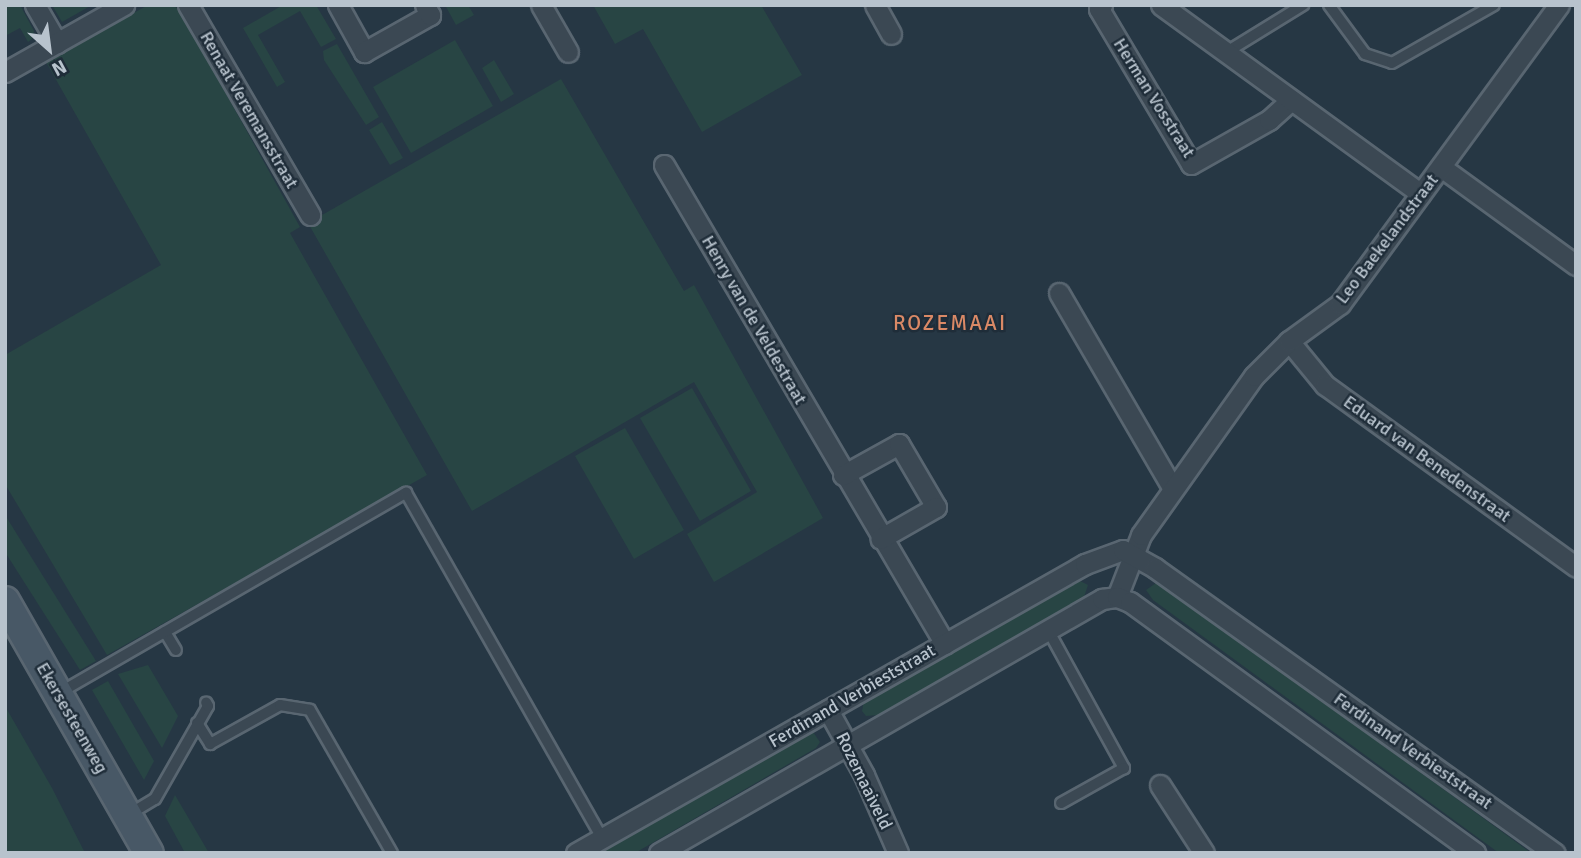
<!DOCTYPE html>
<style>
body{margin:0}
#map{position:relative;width:1581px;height:858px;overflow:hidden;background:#263744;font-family:Signika,sans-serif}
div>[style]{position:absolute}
.green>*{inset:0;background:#284544}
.roads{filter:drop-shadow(2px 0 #596671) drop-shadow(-2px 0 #596671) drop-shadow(0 2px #596671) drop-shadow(0 -2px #596671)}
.service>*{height:10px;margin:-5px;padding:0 5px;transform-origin:5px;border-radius:5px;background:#3b4853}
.minor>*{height:19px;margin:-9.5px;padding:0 9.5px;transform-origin:9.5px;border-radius:9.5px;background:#3b4853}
.secondary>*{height:28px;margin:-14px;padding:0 14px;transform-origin:14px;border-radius:14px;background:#485866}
span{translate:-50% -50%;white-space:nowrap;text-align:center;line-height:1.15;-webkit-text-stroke:5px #1f2d39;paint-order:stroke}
.street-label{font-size:18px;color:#b8c3cd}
.quarter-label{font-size:21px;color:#da8966;letter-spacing:2px}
.frame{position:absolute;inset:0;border:7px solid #b8c3cd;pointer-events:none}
.north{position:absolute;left:14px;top:14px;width:70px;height:70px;-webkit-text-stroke:5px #1f2d39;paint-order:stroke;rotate:152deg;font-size:19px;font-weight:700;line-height:28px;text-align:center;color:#b8c3cd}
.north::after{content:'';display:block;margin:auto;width:24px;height:32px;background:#b8c3cd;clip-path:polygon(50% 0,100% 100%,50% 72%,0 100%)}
</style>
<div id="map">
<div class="green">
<i style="clip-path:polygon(5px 5px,20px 5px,34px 31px,32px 39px,28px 42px,20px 28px,5px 36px)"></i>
<i style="clip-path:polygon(52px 5px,92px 5px,62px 22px)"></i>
<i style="clip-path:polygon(148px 5px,173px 5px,180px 11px,300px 227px,290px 233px,427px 475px,107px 655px,5px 484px,5px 355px,161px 265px,46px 62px)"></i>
<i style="clip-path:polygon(283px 5px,316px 5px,336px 39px,321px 47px,300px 11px,258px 35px,285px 82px,277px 87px,243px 28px)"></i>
<i style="clip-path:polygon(445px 5px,468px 5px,474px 15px,456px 25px)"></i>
<i style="clip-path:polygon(593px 5px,761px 5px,802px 75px,702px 132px,643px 29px,615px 44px)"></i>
<i style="clip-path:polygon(455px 40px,493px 106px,411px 153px,373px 87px)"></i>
<i style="clip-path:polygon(337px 44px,379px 117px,366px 125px,324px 60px,323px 51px)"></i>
<i style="clip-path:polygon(494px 60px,514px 94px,501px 102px,482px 68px)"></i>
<i style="clip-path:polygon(561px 79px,684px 291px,694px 285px,823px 518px,714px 582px,687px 534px,757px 492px,694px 382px,472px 511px,308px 223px)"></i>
<i style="clip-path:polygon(382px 122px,403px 158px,390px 165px,369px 130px)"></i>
<i style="clip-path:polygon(692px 388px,751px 491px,700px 521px,640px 418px)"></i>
<i style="clip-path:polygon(625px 428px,684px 530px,634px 559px,575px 456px)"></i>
<i style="clip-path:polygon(5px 515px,96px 661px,80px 670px,5px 552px)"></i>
<i style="clip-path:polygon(1076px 579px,1088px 585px,1084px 597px,878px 715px,866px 716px,862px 711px,864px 700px)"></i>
<i style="clip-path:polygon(1156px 583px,1163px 585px,1531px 853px,1499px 853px,1153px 600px,1146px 590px)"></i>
<i style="clip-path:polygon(148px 665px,178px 716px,162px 748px,118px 674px)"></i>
<i style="clip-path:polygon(108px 681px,154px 761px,144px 780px,92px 690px)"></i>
<i style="clip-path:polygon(5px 706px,52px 788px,85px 853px,5px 853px)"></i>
<i style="clip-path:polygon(813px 732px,820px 742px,816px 748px,635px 853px,599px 853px)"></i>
<i style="clip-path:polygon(175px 795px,209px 853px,185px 853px,165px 816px)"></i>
</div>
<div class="roads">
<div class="service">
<i style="left:1329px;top:5px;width:61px;rotate:53.7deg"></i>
<i style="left:1365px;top:54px;width:28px;rotate:18deg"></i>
<i style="left:1392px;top:63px;width:117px;rotate:-29.6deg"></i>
<i style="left:1225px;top:53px;width:92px;rotate:-31.6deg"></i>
<i style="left:1048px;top:630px;width:158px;rotate:61.2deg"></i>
<i style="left:1124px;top:768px;width:72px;rotate:150.9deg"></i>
<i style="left:165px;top:632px;width:21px;rotate:59deg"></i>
<i style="left:59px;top:693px;width:401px;rotate:-30deg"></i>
<i style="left:406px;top:493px;width:397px;rotate:60.4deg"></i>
<i style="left:197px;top:723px;width:25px;rotate:58deg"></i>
<i style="left:210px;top:744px;width:80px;rotate:-29.1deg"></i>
<i style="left:280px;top:705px;width:30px;rotate:9deg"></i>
<i style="left:310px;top:710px;width:165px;rotate:60.2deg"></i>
<i style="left:128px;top:815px;width:31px;rotate:-31deg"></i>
<i style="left:155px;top:799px;width:107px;rotate:-60.3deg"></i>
<i style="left:208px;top:706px;width:4px;rotate:-117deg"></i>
</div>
<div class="minor">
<i style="left:35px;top:5px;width:44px;rotate:59.9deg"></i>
<i style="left:188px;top:5px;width:243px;rotate:59.8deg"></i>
<i style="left:338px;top:5px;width:54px;rotate:61deg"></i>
<i style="left:364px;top:52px;width:76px;rotate:-29.3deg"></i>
<i style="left:430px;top:15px;width:11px;rotate:-117deg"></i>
<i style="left:541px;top:5px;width:54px;rotate:60.1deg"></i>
<i style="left:875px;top:5px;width:33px;rotate:61deg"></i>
<i style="left:1102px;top:5px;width:5px;rotate:127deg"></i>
<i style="left:1099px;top:9px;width:180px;rotate:59.3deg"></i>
<i style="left:1191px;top:164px;width:90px;rotate:-29.4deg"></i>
<i style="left:1269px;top:120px;width:30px;rotate:-42deg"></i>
<i style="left:1161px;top:5px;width:321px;rotate:36deg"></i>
<i style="left:5px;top:72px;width:137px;rotate:-29.4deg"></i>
<i style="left:664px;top:165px;width:555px;rotate:59.6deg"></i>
<i style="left:1441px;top:167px;width:167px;rotate:36deg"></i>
<i style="left:1059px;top:293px;width:225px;rotate:59.8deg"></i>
<i style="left:1289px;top:341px;width:57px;rotate:50.7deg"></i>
<i style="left:1325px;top:385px;width:310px;rotate:35.9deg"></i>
<i style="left:843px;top:475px;width:64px;rotate:-29deg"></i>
<i style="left:899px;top:444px;width:73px;rotate:59.6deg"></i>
<i style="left:936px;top:507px;width:64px;rotate:150.3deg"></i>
<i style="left:1117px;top:597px;width:66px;rotate:-68.8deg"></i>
<i style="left:1141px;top:535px;width:195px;rotate:-54.6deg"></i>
<i style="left:1254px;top:376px;width:49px;rotate:-45deg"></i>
<i style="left:1289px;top:341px;width:63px;rotate:-36deg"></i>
<i style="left:1340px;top:304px;width:371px;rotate:-53.8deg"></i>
<i style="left:828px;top:710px;width:74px;rotate:61deg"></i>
<i style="left:864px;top:775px;width:85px;rotate:66.4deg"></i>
<i style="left:1160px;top:785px;width:81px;rotate:57.1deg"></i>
<i style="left:576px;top:853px;width:585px;rotate:-29.59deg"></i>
<i style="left:1085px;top:564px;width:40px;rotate:-20.2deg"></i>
<i style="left:1123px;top:550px;width:37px;rotate:29deg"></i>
<i style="left:1155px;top:568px;width:491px;rotate:35.5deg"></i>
<i style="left:659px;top:853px;width:511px;rotate:-29.83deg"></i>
<i style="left:1102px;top:599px;width:15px;rotate:-8deg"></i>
<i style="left:1117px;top:597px;width:14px;rotate:21deg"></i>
<i style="left:1130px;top:602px;width:427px;rotate:36deg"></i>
</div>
<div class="secondary">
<i style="left:5px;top:601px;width:290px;rotate:60.3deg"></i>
</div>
</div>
<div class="street-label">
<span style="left:1154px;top:98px;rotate:58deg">Herman Vosstraat</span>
<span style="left:249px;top:110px;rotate:60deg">Renaat Veremansstraat</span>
<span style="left:1387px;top:239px;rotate:-53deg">Leo Baekelandstraat</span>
<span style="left:754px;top:320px;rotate:60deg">Henry van de Veldestraat</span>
<span style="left:1427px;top:459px;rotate:36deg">Eduard van Benedenstraat</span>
<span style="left:852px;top:696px;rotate:-30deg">Ferdinand Verbieststraat</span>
<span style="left:72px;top:718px;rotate:60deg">Ekersesteenweg</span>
<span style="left:1413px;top:751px;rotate:35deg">Ferdinand Verbieststraat</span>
<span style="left:864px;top:781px;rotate:64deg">Rozemaaiveld</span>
</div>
<div class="quarter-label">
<span style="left:950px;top:323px">ROZEMAAI</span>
</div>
<div class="frame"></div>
<div class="north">N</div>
</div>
